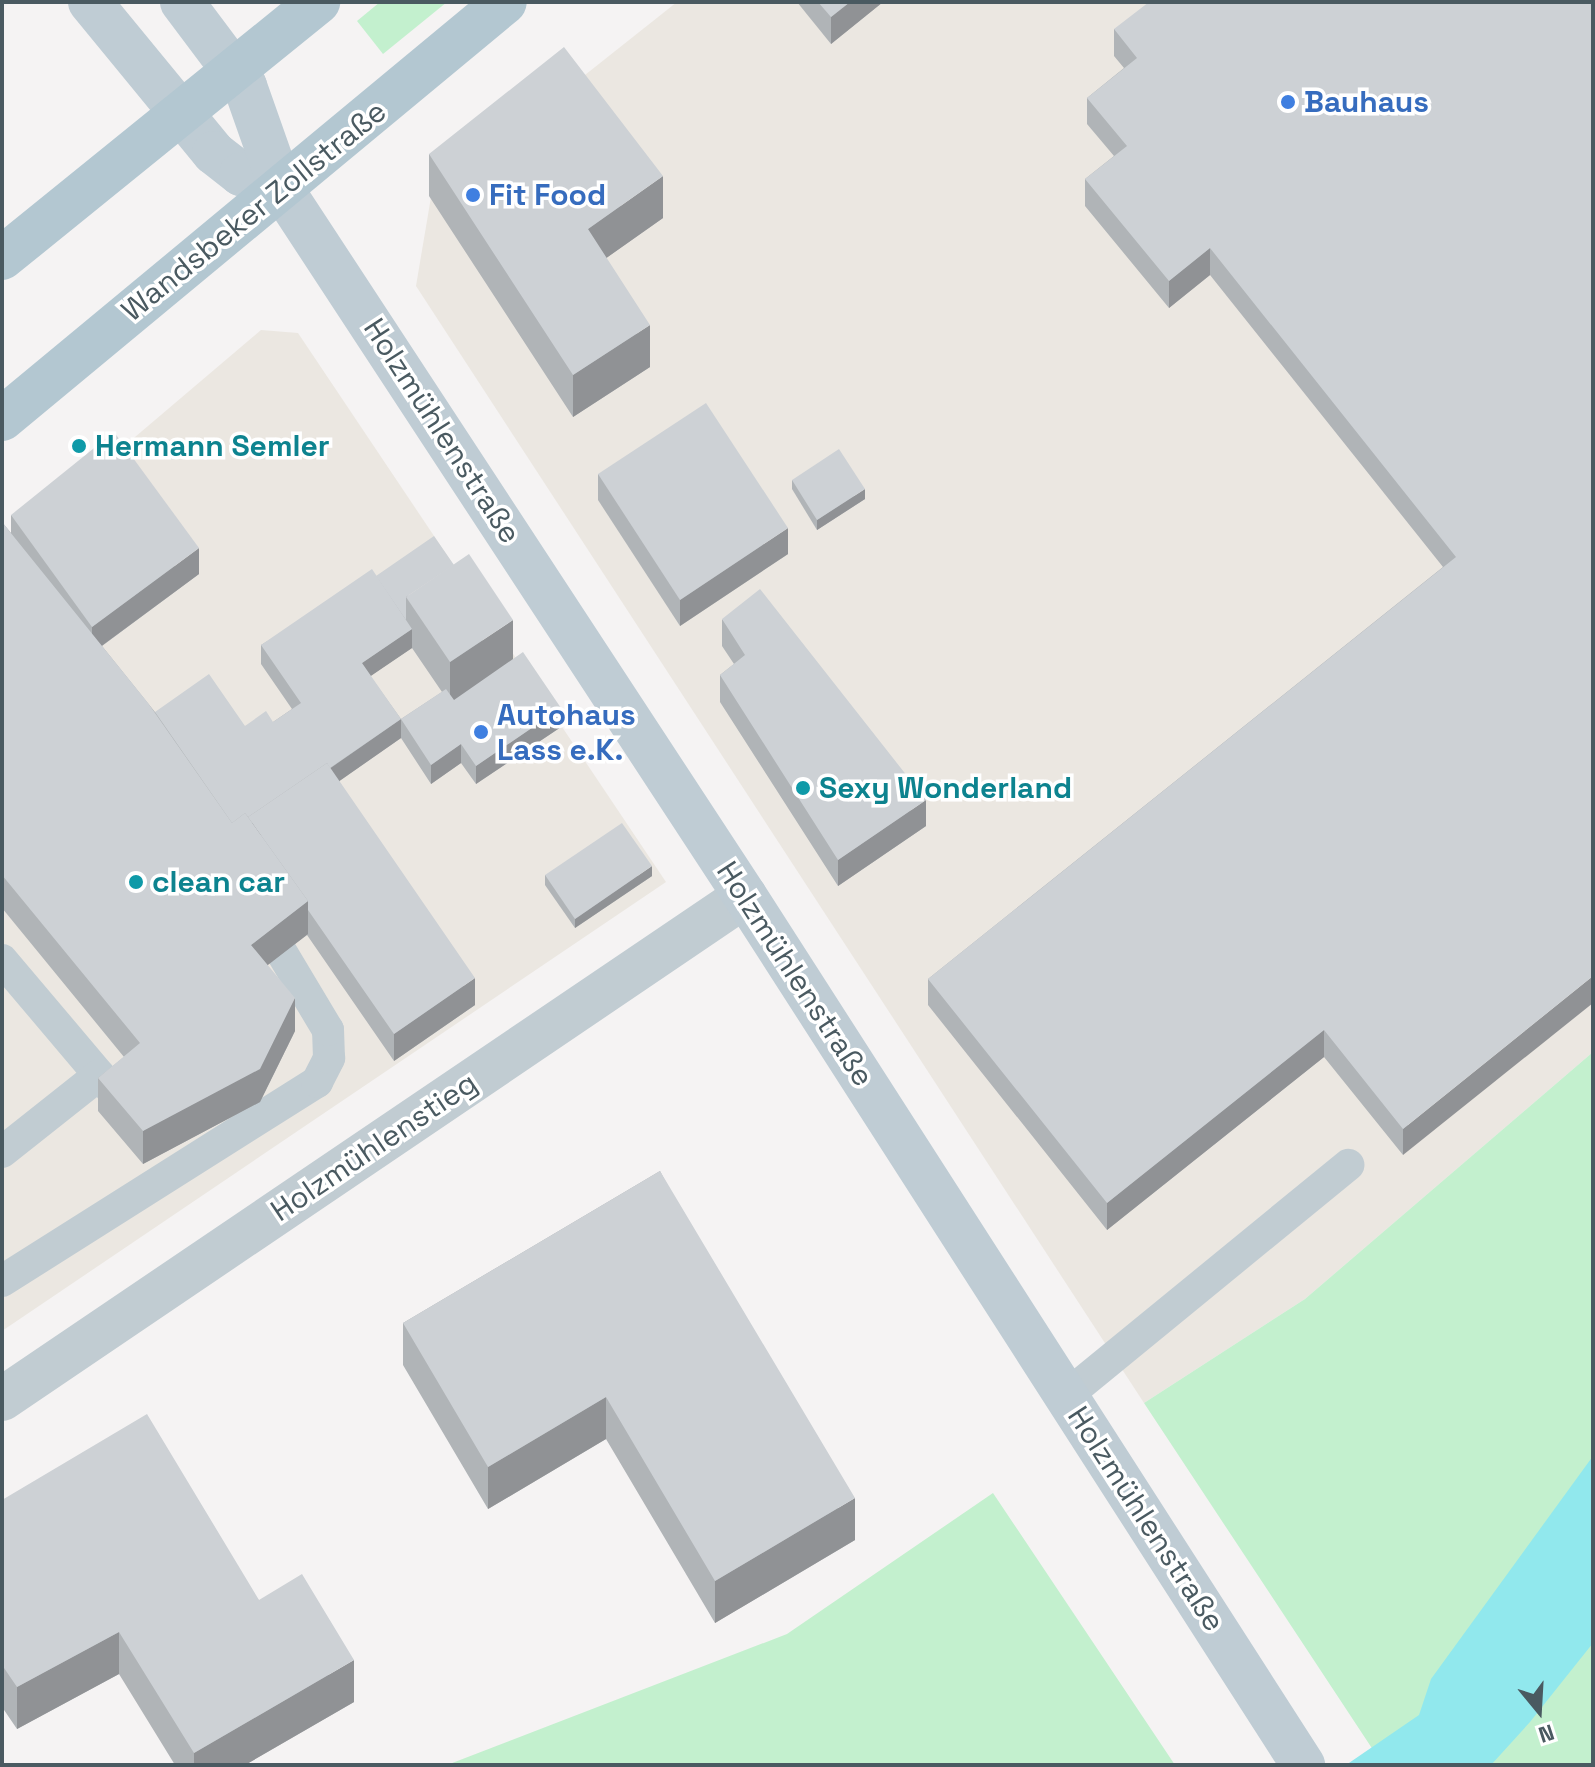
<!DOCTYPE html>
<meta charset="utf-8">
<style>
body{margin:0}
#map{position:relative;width:1595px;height:1767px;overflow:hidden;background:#f5f3f3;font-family:"Space Grotesk",sans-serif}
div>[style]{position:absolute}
.commercial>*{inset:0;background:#ebe7e1}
.green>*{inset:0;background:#c3f0ce}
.water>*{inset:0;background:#91e8ed}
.lane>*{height:32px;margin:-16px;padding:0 16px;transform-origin:16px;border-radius:16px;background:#c1ccd2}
.street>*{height:44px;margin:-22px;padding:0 22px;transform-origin:22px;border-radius:22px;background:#c1ccd2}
.secondary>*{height:44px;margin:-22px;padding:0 22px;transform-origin:22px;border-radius:22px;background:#bfccd4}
.primary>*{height:44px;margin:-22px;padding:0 22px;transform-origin:22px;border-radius:22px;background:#b3c7d1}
.wall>*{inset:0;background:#b0b4b7}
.shaded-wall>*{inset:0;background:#909295}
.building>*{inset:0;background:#cdd1d5}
.dots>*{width:22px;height:22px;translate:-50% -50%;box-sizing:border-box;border:4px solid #fff;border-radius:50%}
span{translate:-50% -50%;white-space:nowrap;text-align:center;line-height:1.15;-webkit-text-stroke:7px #fff;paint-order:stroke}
.shop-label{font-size:30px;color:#366cbe;font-weight:700}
.left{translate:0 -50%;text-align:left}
.street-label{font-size:30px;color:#4a5a61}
.culture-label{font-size:30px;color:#0d838f;font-weight:700}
.frame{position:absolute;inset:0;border:4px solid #4a5a61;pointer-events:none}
.north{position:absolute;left:1499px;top:1671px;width:80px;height:80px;-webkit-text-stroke:6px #fff;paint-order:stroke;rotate:162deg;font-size:22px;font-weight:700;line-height:32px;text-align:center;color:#4a5a61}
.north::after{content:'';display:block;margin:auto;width:28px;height:36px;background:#4a5a61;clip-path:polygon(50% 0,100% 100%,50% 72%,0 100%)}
</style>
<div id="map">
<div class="commercial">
<i style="clip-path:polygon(677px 2px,1593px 2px,1593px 1052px,1305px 1299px,1144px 1403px,416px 286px,431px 197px)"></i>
<i style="clip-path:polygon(261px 330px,298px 333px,666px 882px,2px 1331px,2px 550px)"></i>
</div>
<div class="green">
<i style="clip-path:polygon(380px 2px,447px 2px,383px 54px,357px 21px)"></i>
<i style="clip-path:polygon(1593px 1052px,1593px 1765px,1383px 1765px,1144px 1403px,1305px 1299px)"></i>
<i style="clip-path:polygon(993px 1493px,1175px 1765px,447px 1765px,787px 1634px)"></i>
</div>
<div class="water">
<i style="clip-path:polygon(1593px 1456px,1593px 1643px,1530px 1722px,1491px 1765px,1346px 1765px,1419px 1715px,1431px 1679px)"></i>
</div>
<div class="lane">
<i style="left:2px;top:960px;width:178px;rotate:49.8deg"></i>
<i style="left:2px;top:1152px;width:124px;rotate:-38.4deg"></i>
<i style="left:2px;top:1281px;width:373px;rotate:-32.3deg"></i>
<i style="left:317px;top:1082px;width:27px;rotate:-63deg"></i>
<i style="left:329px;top:1058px;width:28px;rotate:-92deg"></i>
<i style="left:328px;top:1030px;width:90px;rotate:-120.9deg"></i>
<i style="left:1066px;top:1396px;width:365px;rotate:-39.3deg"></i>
</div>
<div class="street">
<i style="left:2px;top:1399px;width:897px;rotate:-34.1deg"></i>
</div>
<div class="secondary">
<i style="left:90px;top:2px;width:195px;rotate:50.6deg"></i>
<i style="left:214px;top:153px;width:34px;rotate:38deg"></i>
<i style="left:241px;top:174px;width:42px;rotate:19.3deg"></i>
<i style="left:182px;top:2px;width:105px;rotate:53.1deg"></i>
<i style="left:245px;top:86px;width:108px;rotate:70.6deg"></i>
<i style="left:281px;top:188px;width:846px;rotate:56.76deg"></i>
<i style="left:745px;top:896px;width:1033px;rotate:57.29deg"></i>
</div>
<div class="primary">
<i style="left:2px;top:258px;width:407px;rotate:-39deg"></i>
<i style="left:2px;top:419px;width:653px;rotate:-39.66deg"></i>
</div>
<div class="wall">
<i style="clip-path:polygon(797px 2px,883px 2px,831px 44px)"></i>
<i style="clip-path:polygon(1593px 2px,1403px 1155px,1324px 1057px,1107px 1230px,928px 1005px,928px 979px,1443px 567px,1210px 275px,1169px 308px,1085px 206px,1085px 179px,1114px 156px,1087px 124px,1087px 98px,1124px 68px,1114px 56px,1114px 29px)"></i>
<i style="clip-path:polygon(429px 154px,663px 218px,606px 258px,650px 367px,573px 417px,429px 196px)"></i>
<i style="clip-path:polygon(598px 474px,788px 554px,680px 626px,598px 500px)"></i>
<i style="clip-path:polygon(792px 480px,865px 499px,817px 530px,792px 489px)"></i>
<i style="clip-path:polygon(evenodd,11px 515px,199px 574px,102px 646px,155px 712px,245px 726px,273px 722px,292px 709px,261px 664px,261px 645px,376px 576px,513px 659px,561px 727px,476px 784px,461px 763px,431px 784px,401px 738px,339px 781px,475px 1005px,394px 1061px,307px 935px,267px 965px,295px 1031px,260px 1102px,143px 1164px,98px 1111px,98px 1078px,124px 1057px,2px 908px,2px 522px,11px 533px,11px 515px,412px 648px,442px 692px,401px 719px,370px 676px,412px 648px)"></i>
<i style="clip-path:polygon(722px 619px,926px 826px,838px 886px,720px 702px,720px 675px,734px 664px,722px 646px)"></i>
<i style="clip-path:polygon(545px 875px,652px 876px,575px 928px,545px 885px)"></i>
<i style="clip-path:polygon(660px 1171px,855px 1540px,715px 1623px,606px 1439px,488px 1509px,403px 1365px,403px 1323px)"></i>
<i style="clip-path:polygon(2px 1500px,259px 1600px,354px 1702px,245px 1765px,175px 1765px,119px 1674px,17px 1729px,2px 1707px)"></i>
</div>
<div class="shaded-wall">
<i style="clip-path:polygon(850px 2px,883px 2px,831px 44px,831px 17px)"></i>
<i style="clip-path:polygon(663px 176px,663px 218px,588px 271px,588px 229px)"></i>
<i style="clip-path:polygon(1210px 248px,1210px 275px,1169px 308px,1169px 281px)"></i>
<i style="clip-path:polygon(650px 325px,650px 367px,573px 417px,573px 375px)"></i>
<i style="clip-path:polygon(865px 489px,865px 499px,817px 530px,817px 520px)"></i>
<i style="clip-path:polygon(788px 528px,788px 554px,680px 626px,680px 600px)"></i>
<i style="clip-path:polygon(199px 548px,199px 574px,92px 653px,92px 627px)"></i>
<i style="clip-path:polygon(513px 620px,513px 662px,450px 704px,450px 662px)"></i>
<i style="clip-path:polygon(412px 629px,412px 648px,362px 682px,362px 663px)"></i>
<i style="clip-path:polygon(561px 708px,561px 727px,476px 784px,476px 766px)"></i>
<i style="clip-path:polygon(401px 719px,401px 738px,258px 838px,249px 825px)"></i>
<i style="clip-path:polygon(461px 744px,461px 763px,431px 784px,431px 765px)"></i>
<i style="clip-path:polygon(926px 800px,926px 826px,838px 886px,838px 860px)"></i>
<i style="clip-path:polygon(652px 866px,652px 876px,575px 928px,575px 919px)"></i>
<i style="clip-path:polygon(308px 901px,308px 934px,251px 978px,251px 945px)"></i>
<i style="clip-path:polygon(1593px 976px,1593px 1003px,1403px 1155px,1403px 1129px)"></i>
<i style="clip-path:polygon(475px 978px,475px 1005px,394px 1061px,394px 1034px)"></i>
<i style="clip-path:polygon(295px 998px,295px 1031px,260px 1102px,143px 1164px,143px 1131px)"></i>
<i style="clip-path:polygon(1324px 1030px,1324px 1057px,1107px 1230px,1107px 1203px)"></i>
<i style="clip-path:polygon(606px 1397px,606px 1439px,488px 1509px,488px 1467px)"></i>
<i style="clip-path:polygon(855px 1498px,855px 1540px,715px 1623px,715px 1581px)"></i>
<i style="clip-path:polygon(119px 1632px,119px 1674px,17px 1729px,17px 1687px)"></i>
<i style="clip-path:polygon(354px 1660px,354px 1702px,245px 1765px,194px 1765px,194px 1753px)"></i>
</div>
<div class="building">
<i style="clip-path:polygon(818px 2px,850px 2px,831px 17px)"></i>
<i style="clip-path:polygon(1149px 2px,1593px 2px,1593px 976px,1403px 1129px,1324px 1030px,1107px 1203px,928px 979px,1456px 557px,1210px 248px,1169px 281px,1085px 179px,1127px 146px,1087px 98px,1137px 58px,1114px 29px)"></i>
<i style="clip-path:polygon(564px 47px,663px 176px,588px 229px,650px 325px,573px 375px,429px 154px)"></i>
<i style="clip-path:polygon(706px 403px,788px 528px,680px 600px,598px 474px)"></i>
<i style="clip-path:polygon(114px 432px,199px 548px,92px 627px,11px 515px)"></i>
<i style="clip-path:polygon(839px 449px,865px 489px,817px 520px,792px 480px)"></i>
<i style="clip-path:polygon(2px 522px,148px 703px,232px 823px,245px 813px,308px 901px,251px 945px,295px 998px,260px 1069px,143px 1131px,98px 1078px,140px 1043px,2px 875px)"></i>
<i style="clip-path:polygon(434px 536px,454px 565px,406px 597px,406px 620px,376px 576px)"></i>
<i style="clip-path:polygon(469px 554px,513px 620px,450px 662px,406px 597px)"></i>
<i style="clip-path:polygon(372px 569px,412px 629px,362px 663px,401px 719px,330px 768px,327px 763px,248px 817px,245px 813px,232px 823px,155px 712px,209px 674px,245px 726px,266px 711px,273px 722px,301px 703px,261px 645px)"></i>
<i style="clip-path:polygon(760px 589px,926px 800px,838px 860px,720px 675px,745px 655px,722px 619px)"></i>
<i style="clip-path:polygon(523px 652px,561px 708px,476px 766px,461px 744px,431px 765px,401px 719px,446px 689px,454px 700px)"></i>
<i style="clip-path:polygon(327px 763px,475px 978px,394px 1034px,308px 910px,308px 901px,248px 817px)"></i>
<i style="clip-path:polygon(622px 823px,652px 866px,575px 919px,545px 875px)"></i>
<i style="clip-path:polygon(660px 1171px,855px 1498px,715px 1581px,606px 1397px,488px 1467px,403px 1323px)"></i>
<i style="clip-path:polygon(147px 1414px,259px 1600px,302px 1574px,354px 1660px,194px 1753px,119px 1632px,17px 1687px,2px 1665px,2px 1500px)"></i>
</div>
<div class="dots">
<i style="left:1288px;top:102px;background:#3f7fe0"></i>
<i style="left:473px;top:195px;background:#3f7fe0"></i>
<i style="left:79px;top:446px;background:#0f9aa8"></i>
<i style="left:481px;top:732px;background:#3f7fe0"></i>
<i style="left:803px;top:788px;background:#0f9aa8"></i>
<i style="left:136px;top:882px;background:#0f9aa8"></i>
</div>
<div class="shop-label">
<span class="left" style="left:1304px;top:102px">Bauhaus</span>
<span class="left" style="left:489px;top:195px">Fit Food</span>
<span class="left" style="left:497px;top:732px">Autohaus<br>Lass e.K.</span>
</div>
<div class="street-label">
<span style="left:254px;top:211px;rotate:-39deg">Wandsbeker Zollstraße</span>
<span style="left:442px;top:431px;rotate:57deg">Holzmühlenstraße</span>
<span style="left:795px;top:974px;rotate:57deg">Holzmühlenstraße</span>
<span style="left:374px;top:1147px;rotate:-34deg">Holzmühlenstieg</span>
<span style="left:1146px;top:1519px;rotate:57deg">Holzmühlenstraße</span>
</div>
<div class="culture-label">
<span class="left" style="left:95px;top:446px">Hermann Semler</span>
<span class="left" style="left:819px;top:788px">Sexy Wonderland</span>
<span class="left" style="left:152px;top:882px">clean car</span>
</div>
<div class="frame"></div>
<div class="north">N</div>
</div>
